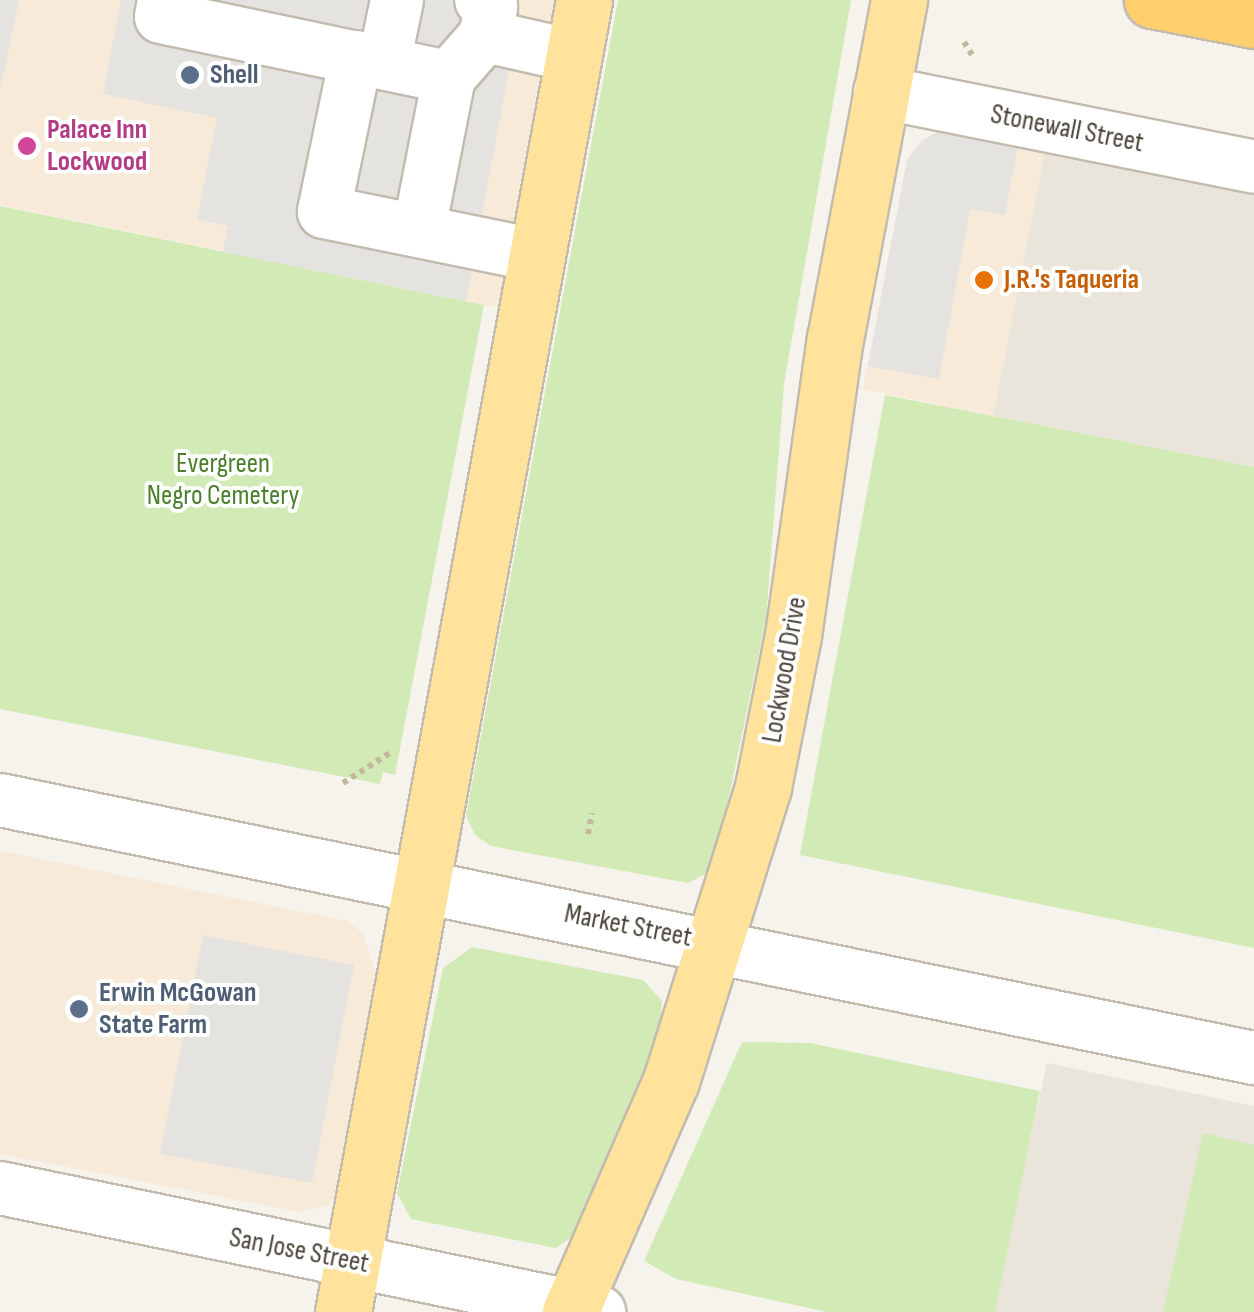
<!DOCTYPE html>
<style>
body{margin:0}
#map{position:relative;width:1254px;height:1312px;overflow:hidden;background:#f6f3ec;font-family:"Sofia Sans Condensed",sans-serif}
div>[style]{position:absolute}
.residential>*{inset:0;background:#eae5da}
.commercial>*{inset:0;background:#f7ead8}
.green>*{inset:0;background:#d2eab5}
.parking>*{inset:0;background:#e5e3e0}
.path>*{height:6px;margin-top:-3px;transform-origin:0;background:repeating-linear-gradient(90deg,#c4b79f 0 5px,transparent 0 10px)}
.roads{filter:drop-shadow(2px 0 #c2bbae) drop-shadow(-2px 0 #c2bbae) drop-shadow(0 2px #c2bbae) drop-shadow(0 -2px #c2bbae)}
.minor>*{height:52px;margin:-26px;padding:0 26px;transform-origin:26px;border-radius:26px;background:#fff}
.major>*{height:55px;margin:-27.5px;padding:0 27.5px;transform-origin:27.5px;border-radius:27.5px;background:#ffe39c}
.highway>*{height:55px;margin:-27.5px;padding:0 27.5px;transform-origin:27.5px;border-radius:27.5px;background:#ffcf6e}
.dots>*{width:28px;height:28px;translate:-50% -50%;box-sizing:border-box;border:5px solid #fff;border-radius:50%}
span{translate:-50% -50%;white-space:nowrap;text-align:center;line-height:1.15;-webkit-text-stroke:8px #fff;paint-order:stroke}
.service-label{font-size:28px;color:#4e5e75;font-weight:700}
.left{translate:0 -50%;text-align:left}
.street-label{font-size:28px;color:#4b4439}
.hotel-label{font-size:28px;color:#b23c85;font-weight:700}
.food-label{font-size:28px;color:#c56008;font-weight:700}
.park-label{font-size:28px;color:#4a7f2a}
</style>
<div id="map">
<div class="residential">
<i style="clip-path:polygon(1046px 144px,1254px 185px,1254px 467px,993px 416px)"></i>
<i style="clip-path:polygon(1047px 1063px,1254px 1106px,1254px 1312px,993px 1312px)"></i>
</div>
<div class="commercial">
<i style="clip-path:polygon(0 0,566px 0,504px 309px,0 205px)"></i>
<i style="clip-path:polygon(921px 141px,1046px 144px,993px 416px,863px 389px,907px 160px)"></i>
<i style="clip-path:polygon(0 851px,348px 921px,363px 934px,378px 979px,339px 1194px,329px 1205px,300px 1212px,0 1154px)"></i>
</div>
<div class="green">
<i style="clip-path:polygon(618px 0,851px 0,784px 384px,766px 620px,717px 854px,707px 873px,688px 883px,491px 846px,475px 835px,466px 816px)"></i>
<i style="clip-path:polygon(0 206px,484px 305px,395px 775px,383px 772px,380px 784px,0 709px)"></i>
<i style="clip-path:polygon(885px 395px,1254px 467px,1254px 948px,800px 855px)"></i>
<i style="clip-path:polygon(472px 947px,643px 980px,662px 1001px,659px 1036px,571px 1238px,555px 1248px,411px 1219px,397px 1193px,443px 968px)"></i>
<i style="clip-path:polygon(742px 1042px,810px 1043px,1040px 1091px,995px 1312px,827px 1312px,676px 1279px,644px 1261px)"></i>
<i style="clip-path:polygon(1203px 1133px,1254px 1145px,1254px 1312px,1163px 1312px)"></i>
</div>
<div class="parking">
<i style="clip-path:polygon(0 0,19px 0,0 91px)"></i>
<i style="clip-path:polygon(121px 0,507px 0,520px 11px,466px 301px,223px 252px,228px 226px,197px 219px,217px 118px,103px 94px)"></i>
<i style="clip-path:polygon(940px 130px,1018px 145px,1005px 215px,970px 209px,939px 379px,868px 366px,907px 160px,921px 141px)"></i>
<i style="clip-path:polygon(203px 935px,354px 965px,312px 1183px,160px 1154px)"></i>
</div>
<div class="path">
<i style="left:964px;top:42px;width:19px;rotate:58deg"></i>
<i style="left:343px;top:783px;width:56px;rotate:-32.6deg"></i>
<i style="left:588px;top:834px;width:21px;rotate:-79deg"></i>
</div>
<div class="roads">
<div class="minor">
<i style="left:164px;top:0;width:17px;rotate:100deg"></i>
<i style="left:161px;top:17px;width:294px;rotate:11.8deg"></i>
<i style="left:485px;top:36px;width:91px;rotate:12.7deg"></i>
<i style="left:356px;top:57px;width:158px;rotate:101.7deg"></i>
<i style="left:324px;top:212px;width:216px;rotate:11.5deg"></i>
<i style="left:384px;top:63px;width:64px;rotate:-78.3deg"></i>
<i style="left:880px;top:92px;width:381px;rotate:11.3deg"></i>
<i style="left:419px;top:230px;width:156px;rotate:-78.9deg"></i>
<i style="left:449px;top:77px;width:55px;rotate:-48.7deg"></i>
<i style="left:485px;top:36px;width:30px;rotate:-78deg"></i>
<i style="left:491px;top:7px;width:12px;rotate:-145deg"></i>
<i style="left:0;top:800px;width:1280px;rotate:11.63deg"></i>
<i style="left:0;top:1188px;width:612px;rotate:11.7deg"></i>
</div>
<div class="major">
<i style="left:343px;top:1312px;width:1334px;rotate:-79.59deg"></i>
<i style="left:570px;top:1312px;width:252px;rotate:-66.4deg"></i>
<i style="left:671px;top:1081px;width:308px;rotate:-72.6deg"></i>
<i style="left:763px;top:787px;width:154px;rotate:-78.8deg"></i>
<i style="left:793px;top:636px;width:300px;rotate:-82deg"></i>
<i style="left:835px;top:339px;width:345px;rotate:-79.3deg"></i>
</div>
<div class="highway">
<i style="left:1152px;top:0;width:104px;rotate:11.1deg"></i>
</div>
</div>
<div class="dots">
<i style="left:190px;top:75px;background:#5c6f8a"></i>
<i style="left:27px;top:146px;background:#d1479c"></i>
<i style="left:984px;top:280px;background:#e8710a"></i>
<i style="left:79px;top:1009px;background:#5c6f8a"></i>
</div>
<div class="service-label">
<span class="left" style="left:210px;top:75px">Shell</span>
<span class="left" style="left:99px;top:1009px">Erwin McGowan<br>State Farm</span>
</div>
<div class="street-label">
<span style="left:1067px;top:129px;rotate:11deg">Stonewall Street</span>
<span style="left:785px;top:670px;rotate:-80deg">Lockwood Drive</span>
<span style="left:628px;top:926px;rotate:11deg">Market Street</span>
<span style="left:299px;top:1251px;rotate:11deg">San Jose Street</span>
</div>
<div class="hotel-label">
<span class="left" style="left:47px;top:146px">Palace Inn<br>Lockwood</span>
</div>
<div class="food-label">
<span class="left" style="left:1004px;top:280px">J.R.'s Taqueria</span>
</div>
<div class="park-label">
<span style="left:223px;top:480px">Evergreen<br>Negro Cemetery</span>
</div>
</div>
